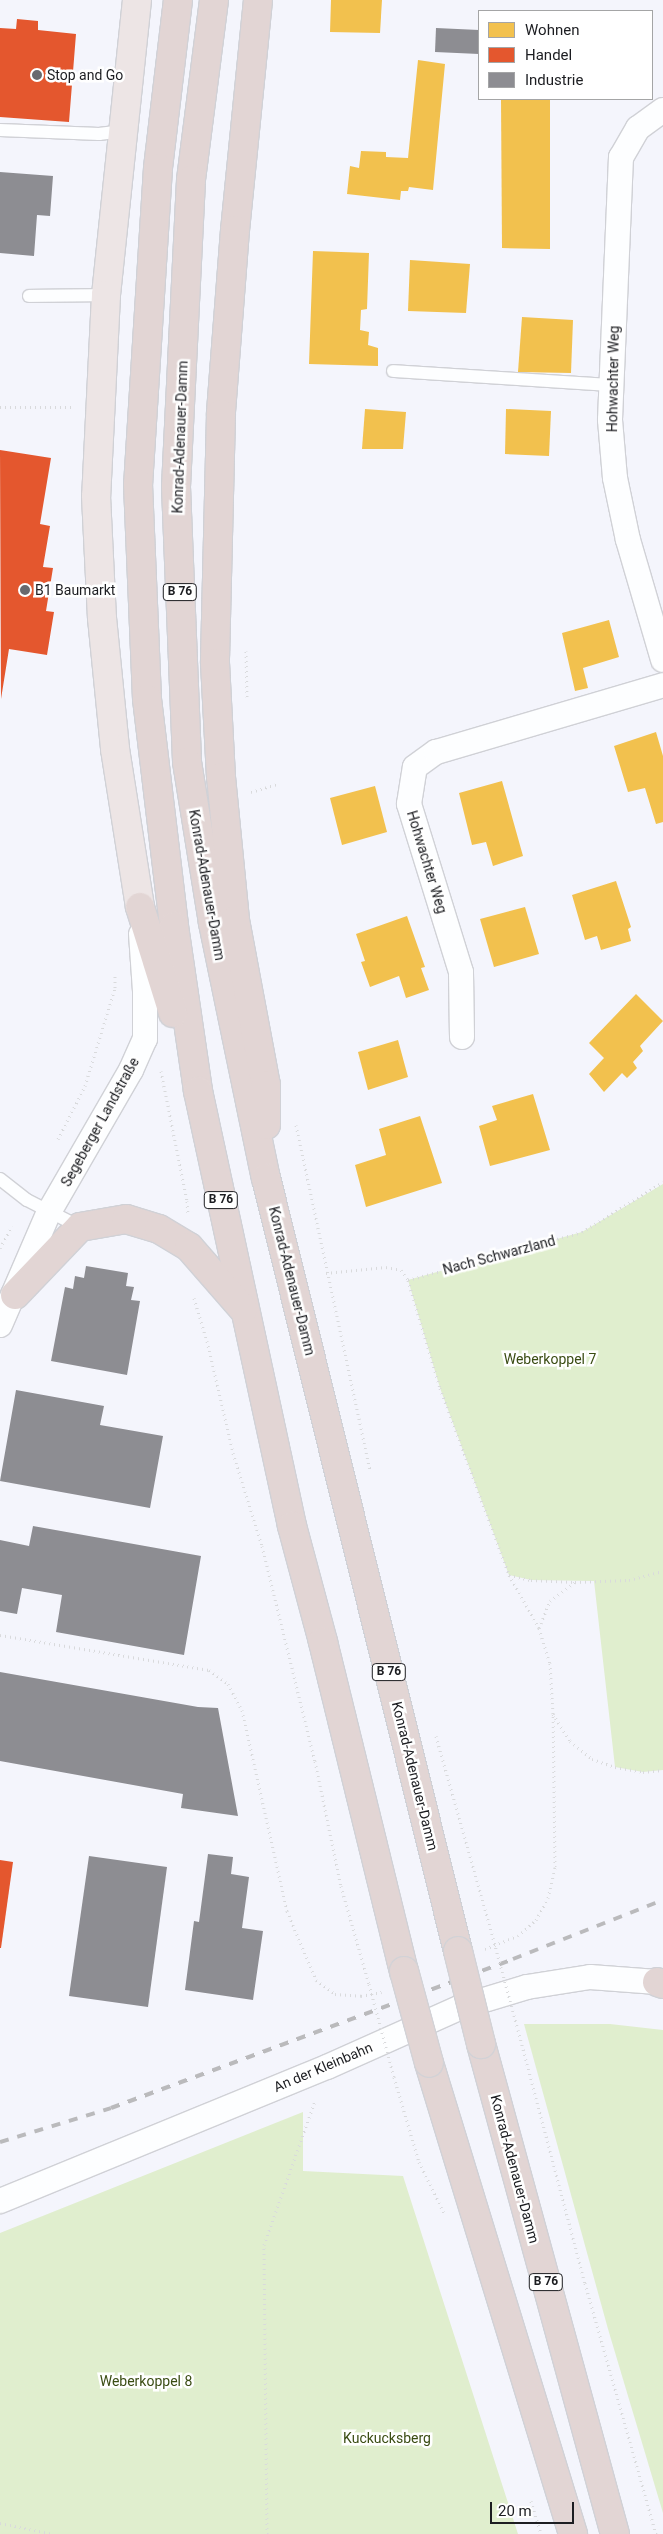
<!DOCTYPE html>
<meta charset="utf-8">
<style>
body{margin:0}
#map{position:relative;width:663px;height:2534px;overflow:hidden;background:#f4f5fc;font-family:Roboto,sans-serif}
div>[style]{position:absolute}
.green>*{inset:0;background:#e0eece}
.homes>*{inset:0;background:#f2c14e}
.shops>*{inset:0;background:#e4572e}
.industry>*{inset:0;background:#8d8d92}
.path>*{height:3px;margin-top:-1.5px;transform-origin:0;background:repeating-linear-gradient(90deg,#d9dadc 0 1px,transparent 0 5px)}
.roads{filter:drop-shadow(1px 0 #d0d1d6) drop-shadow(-1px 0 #d0d1d6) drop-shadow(0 1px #d0d1d6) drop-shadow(0 -1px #d0d1d6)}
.lane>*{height:12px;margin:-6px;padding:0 6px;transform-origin:6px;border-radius:6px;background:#fdfeff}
.street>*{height:24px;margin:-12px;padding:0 12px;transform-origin:12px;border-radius:12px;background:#fdfeff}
.primary>*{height:28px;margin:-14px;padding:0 14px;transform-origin:14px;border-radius:14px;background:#ede5e5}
.highway>*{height:28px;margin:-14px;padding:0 14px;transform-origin:14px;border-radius:14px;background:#e2d5d4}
.rail>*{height:4px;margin-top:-2px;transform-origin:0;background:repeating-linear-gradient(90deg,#bababc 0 9px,transparent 0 18px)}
.path-bridge>*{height:3px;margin-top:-1.5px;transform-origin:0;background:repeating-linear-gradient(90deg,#d9dadc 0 1px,transparent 0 5px)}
.bridges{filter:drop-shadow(1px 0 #d2d2d6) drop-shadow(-1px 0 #d2d2d6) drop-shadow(0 1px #d2d2d6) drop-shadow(0 -1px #d2d2d6)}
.highway-bridge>*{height:28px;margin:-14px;padding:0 14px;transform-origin:14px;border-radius:14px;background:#e2d5d4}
.dots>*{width:14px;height:14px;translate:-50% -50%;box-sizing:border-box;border:2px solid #fff;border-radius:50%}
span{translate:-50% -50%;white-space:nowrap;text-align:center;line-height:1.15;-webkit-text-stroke:5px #fff;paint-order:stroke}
.shield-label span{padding:1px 4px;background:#fff;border:1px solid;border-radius:4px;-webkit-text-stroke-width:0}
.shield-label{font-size:12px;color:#1c1d21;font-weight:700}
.poi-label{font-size:14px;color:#1c1d21}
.left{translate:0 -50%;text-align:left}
.street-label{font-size:14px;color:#1c1d21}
.park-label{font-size:14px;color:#3a4c13}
.legend{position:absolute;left:478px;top:10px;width:175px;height:90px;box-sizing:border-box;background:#fff;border:1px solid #a4a5a6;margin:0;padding:6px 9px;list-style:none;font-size:15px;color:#1c1d21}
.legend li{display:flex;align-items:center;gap:10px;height:25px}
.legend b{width:25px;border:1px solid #a4a5a6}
.scale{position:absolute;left:490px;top:2502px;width:84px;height:22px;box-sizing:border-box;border:2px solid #1c1d21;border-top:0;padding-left:6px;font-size:15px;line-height:18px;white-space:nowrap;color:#1c1d21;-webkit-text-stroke:4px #fff;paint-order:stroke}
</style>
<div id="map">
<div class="green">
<i style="clip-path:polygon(663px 1184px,663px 1770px,643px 1772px,615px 1767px,594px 1581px,531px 1580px,509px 1575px,440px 1388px,408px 1280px,582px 1232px)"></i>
<i style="clip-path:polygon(524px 2024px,610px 2024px,663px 2030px,663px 2513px,608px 2329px)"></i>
<i style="clip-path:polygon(303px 2112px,303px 2171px,403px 2176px,518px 2534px,0 2534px,0 2233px)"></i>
</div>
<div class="homes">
<i style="clip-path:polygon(331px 0,382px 0,380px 33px,330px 32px)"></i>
<i style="clip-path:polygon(418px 60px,445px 64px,433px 190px,409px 187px,408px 191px,401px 191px,400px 200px,347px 194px,350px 166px,359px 168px,361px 151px,386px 152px,386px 157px,408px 158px)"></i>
<i style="clip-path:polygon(501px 99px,550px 99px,550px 249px,502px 248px)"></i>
<i style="clip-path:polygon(313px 251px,369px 253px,367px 309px,361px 310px,360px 330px,369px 332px,368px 345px,378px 348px,378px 366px,309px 364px)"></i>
<i style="clip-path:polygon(410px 260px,470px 264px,466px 313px,408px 311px)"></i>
<i style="clip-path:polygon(522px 317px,573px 320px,571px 373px,518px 372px)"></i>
<i style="clip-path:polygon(365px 409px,406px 412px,403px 449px,362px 449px)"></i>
<i style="clip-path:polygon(506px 409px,551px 411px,549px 456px,505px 454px)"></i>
<i style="clip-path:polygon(609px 620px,619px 657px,583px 668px,588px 688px,575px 691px,562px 633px)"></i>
<i style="clip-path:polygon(656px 732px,663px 756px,663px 822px,656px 824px,645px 788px,628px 792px,614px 746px)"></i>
<i style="clip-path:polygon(502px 781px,523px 856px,493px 866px,486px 842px,472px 845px,459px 793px)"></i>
<i style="clip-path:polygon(375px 786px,387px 832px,342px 845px,330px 798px)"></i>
<i style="clip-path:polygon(616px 881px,631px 927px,628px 929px,631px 941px,601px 950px,597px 936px,585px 940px,572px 895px)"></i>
<i style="clip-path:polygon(525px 907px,539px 954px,494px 967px,480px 919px)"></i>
<i style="clip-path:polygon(407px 916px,425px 967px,421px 968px,429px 990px,406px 998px,399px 976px,370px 987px,361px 962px,365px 961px,356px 934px)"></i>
<i style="clip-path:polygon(636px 994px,663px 1021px,640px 1046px,643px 1051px,633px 1062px,637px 1068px,627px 1078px,622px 1073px,604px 1092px,589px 1074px,604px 1058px,589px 1043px)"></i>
<i style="clip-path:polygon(398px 1040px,408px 1077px,368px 1090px,358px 1052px)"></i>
<i style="clip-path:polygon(533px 1094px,550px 1150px,490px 1166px,479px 1126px,497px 1120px,492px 1106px)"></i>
<i style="clip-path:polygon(420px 1116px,442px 1183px,366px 1207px,355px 1165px,386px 1155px,379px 1129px)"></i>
</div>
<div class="shops">
<i style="clip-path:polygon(17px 19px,38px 21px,38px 30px,76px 34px,69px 122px,0 117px,0 28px,16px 29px)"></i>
<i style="clip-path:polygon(0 450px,51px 458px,40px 524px,50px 526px,43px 567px,53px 568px,46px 611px,54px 612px,47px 655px,9px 649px,1px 699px)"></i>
<i style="clip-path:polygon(0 1860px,13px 1862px,1px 1948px,0 1948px)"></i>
</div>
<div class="industry">
<i style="clip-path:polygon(436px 28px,479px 30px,479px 54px,435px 52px)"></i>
<i style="clip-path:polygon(0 172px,53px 176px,50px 216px,37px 215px,34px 256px,0 253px)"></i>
<i style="clip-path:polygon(86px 1266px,128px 1273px,126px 1286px,134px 1287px,131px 1300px,140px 1301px,127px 1375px,51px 1361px,65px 1287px,73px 1289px,75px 1276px,84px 1278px)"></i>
<i style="clip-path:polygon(16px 1390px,104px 1406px,100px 1425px,163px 1436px,150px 1508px,0 1481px)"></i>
<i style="clip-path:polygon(33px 1526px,201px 1556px,184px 1655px,56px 1632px,62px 1595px,22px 1588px,17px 1614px,0 1611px,0 1540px,29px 1546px)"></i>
<i style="clip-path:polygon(0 1672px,198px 1707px,218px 1708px,238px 1816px,181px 1808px,183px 1794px,0 1761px)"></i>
<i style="clip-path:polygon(208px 1854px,233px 1857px,231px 1874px,249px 1877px,242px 1928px,263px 1931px,253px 2000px,185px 1990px,194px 1921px,199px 1922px)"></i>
<i style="clip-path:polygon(89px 1856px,167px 1867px,148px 2007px,69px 1996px)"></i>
</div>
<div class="path">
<i style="left:0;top:407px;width:72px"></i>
<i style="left:246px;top:651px;width:46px;rotate:88.8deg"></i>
<i style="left:251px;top:792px;width:28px;rotate:-17deg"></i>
<i style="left:161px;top:1071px;width:133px;rotate:78.7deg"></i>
<i style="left:187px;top:1201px;width:14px;rotate:86deg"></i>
<i style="left:296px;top:1125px;width:354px;rotate:77.9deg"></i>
<i style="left:58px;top:1139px;width:59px;rotate:-63deg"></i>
<i style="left:85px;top:1086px;width:102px;rotate:-73deg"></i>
<i style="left:115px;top:988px;width:12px;rotate:-90deg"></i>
<i style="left:0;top:1248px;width:25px;rotate:-61deg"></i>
<i style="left:326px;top:1273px;width:60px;rotate:-5.7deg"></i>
<i style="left:386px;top:1267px;width:15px;rotate:11deg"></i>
<i style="left:401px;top:1270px;width:12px;rotate:55deg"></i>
<i style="left:408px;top:1280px;width:180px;rotate:-15.4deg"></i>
<i style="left:582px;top:1232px;width:95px;rotate:-31.7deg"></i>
<i style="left:408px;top:1280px;width:113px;rotate:73.5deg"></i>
<i style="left:440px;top:1388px;width:199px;rotate:69.7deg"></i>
<i style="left:509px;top:1575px;width:61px;rotate:60.5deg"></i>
<i style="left:539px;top:1628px;width:37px;rotate:73deg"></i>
<i style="left:550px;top:1663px;width:51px;rotate:86.6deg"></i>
<i style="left:553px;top:1714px;width:32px;rotate:58deg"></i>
<i style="left:570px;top:1741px;width:28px;rotate:39deg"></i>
<i style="left:592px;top:1759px;width:24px;rotate:19deg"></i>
<i style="left:615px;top:1767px;width:28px;rotate:10deg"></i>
<i style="left:643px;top:1772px;width:20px;rotate:-6deg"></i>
<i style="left:194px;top:1298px;width:45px;rotate:73.2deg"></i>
<i style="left:207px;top:1341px;width:115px;rotate:76.9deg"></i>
<i style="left:233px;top:1453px;width:97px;rotate:72.7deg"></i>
<i style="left:262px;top:1546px;width:221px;rotate:76.2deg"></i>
<i style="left:315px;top:1761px;width:128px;rotate:78.3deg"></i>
<i style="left:341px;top:1886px;width:102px;rotate:74.1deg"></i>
<i style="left:509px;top:1575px;width:23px;rotate:13deg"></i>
<i style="left:531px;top:1580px;width:44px;rotate:2.6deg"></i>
<i style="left:575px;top:1582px;width:54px;rotate:-2.1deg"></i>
<i style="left:629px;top:1580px;width:35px;rotate:-15deg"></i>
<i style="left:539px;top:1628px;width:29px;rotate:-68deg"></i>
<i style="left:550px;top:1601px;width:31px;rotate:-37deg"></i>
<i style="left:0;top:1635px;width:212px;rotate:9.5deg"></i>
<i style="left:209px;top:1670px;width:24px;rotate:36deg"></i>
<i style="left:228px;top:1684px;width:30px;rotate:62deg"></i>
<i style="left:242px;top:1710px;width:206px;rotate:77.4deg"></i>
<i style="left:287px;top:1911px;width:75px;rotate:67.2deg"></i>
<i style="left:316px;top:1980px;width:24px;rotate:36deg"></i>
<i style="left:335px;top:1994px;width:26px;rotate:4deg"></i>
<i style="left:361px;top:1996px;width:21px;rotate:-11deg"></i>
<i style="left:436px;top:1736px;width:210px;rotate:74.2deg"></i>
<i style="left:485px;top:1949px;width:35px;rotate:-22deg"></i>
<i style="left:518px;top:1936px;width:24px;rotate:-42deg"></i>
<i style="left:536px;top:1920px;width:25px;rotate:-61deg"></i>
<i style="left:548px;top:1898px;width:32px;rotate:-77deg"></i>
<i style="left:555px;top:1867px;width:153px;rotate:-90.7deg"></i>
<i style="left:518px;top:2030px;width:262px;rotate:75.2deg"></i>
<i style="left:585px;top:2283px;width:261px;rotate:74.2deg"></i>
<i style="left:394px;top:2077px;width:89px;rotate:73.6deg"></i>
<i style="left:419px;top:2162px;width:57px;rotate:63.9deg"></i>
<i style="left:531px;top:2501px;width:34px;rotate:73deg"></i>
<i style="left:0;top:2523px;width:54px;rotate:11.7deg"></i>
<i style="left:267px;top:2534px;width:289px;rotate:-90.6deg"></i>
<i style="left:264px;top:2245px;width:153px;rotate:-70.5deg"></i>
</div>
<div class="roads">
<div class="lane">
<i style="left:0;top:130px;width:99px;rotate:2.3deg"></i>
<i style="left:99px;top:134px;width:24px;rotate:-7deg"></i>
<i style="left:29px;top:296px;width:77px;rotate:-0.7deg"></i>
<i style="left:393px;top:371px;width:219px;rotate:3.7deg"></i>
<i style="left:0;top:1179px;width:34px;rotate:38deg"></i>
<i style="left:27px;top:1200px;width:59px;rotate:27deg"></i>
</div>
<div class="street">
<i style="left:663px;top:110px;width:31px;rotate:144deg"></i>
<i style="left:638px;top:128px;width:34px;rotate:120deg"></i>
<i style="left:621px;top:157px;width:263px;rotate:92.4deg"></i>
<i style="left:610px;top:420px;width:58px;rotate:85.1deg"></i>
<i style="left:615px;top:478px;width:63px;rotate:78.2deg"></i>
<i style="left:628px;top:540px;width:125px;rotate:73.7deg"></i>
<i style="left:462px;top:1037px;width:65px;rotate:-90.9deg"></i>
<i style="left:461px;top:972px;width:176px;rotate:-107.2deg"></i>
<i style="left:409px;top:804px;width:37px;rotate:-81deg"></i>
<i style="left:415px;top:767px;width:26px;rotate:-36deg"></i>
<i style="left:436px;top:752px;width:237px;rotate:-16.4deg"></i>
<i style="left:0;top:1325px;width:123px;rotate:-66.6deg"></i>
<i style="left:49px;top:1212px;width:164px;rotate:-60deg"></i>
<i style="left:131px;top:1070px;width:34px;rotate:-66deg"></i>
<i style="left:145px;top:1039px;width:48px;rotate:-90deg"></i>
<i style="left:145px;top:991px;width:57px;rotate:-94deg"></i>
<i style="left:0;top:2201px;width:353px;rotate:-22.3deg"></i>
<i style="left:327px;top:2067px;width:147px;rotate:-24.1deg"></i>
<i style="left:461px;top:2007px;width:69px;rotate:-16.9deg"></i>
<i style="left:527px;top:1987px;width:64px;rotate:-9deg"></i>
<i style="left:590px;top:1977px;width:67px;rotate:4.3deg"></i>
</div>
<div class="primary">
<i style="left:137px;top:0;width:297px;rotate:96deg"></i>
<i style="left:106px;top:295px;width:201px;rotate:92.8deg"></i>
<i style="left:96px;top:496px;width:122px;rotate:87.2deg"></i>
<i style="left:102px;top:618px;width:132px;rotate:84.3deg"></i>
<i style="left:115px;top:749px;width:160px;rotate:81deg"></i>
</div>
<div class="highway">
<i style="left:178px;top:0;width:169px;rotate:96.8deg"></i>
<i style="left:158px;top:168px;width:317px;rotate:93.6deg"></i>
<i style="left:138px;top:484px;width:215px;rotate:87.6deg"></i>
<i style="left:147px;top:699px;width:229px;rotate:83.2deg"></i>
<i style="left:174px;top:926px;width:167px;rotate:81.7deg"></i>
<i style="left:198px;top:1091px;width:445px;rotate:77.8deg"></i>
<i style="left:292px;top:1526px;width:120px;rotate:75deg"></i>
<i style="left:323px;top:1642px;width:339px;rotate:76.2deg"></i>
<i style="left:214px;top:0;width:181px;rotate:97.3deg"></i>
<i style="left:191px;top:180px;width:307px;rotate:92.8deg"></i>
<i style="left:176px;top:487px;width:275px;rotate:87.7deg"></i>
<i style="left:187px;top:762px;width:163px;rotate:80.8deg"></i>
<i style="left:213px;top:923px;width:260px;rotate:78.3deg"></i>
<i style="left:266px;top:1178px;width:796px;rotate:76.05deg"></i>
<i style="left:258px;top:0;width:231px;rotate:95.7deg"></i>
<i style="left:235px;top:230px;width:185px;rotate:94.4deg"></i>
<i style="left:221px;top:414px;width:249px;rotate:91.4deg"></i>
<i style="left:215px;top:663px;width:114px;rotate:87deg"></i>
<i style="left:221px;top:777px;width:144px;rotate:84.4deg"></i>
<i style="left:235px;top:920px;width:168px;rotate:79.4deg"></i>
<i style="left:266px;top:1085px;width:40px;rotate:90deg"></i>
<i style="left:140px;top:907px;width:111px;rotate:72.7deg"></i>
<i style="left:15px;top:1295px;width:94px;rotate:-46.3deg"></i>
<i style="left:80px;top:1227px;width:47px;rotate:-9.9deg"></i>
<i style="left:126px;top:1219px;width:34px;rotate:17deg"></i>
<i style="left:159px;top:1229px;width:35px;rotate:31deg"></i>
<i style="left:189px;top:1247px;width:82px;rotate:48.9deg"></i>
<i style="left:657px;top:1982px;width:6px;rotate:18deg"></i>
<i style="left:481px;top:2044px;width:508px;rotate:74.71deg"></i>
<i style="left:429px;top:2063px;width:493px;rotate:73deg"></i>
</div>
</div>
<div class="rail">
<i style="left:0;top:2142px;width:116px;rotate:-17deg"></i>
<i style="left:111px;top:2108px;width:429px;rotate:-20.3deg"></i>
<i style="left:513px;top:1959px;width:161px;rotate:-21.5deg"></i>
</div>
<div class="path-bridge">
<i style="left:493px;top:1938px;width:95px;rotate:74.8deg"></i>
<i style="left:369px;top:1984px;width:96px;rotate:75deg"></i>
</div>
<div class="bridges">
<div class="highway-bridge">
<i style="left:458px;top:1951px;width:96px;rotate:76.1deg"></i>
<i style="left:404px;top:1971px;width:95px;rotate:74.8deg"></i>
</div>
</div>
<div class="dots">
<i style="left:37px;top:75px;background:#68696e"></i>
<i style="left:25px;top:590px;background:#68696e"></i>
</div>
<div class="shield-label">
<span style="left:180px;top:592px">B 76</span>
<span style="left:221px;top:1200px">B 76</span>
<span style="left:389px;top:1672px">B 76</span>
<span style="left:546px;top:2282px">B 76</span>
</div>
<div class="poi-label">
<span class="left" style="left:47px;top:75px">Stop and Go</span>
<span class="left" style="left:35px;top:590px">B1 Baumarkt</span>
</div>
<div class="street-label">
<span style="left:613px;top:379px;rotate:-89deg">Hohwachter Weg</span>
<span style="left:180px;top:437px;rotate:-88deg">Konrad-Adenauer-Damm</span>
<span style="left:427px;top:862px;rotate:73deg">Hohwachter Weg</span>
<span style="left:207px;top:885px;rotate:80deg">Konrad-Adenauer-Damm</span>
<span style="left:100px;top:1122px;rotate:-61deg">Segeberger Landstraße</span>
<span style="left:499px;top:1255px;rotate:-15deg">Nach Schwarzland</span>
<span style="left:292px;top:1281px;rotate:76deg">Konrad-Adenauer-Damm</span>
<span style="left:415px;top:1776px;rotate:76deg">Konrad-Adenauer-Damm</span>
<span style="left:323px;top:2067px;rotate:-23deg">An der Kleinbahn</span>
<span style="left:515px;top:2169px;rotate:75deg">Konrad-Adenauer-Damm</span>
</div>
<div class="park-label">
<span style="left:550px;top:1359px">Weberkoppel 7</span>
<span style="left:146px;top:2381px">Weberkoppel 8</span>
<span style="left:387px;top:2438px">Kuckucksberg</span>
</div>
<ul class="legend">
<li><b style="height:14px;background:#f2c14e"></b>Wohnen</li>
<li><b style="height:14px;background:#e4572e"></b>Handel</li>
<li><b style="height:14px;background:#8d8d92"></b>Industrie</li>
</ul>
<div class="scale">20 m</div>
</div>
